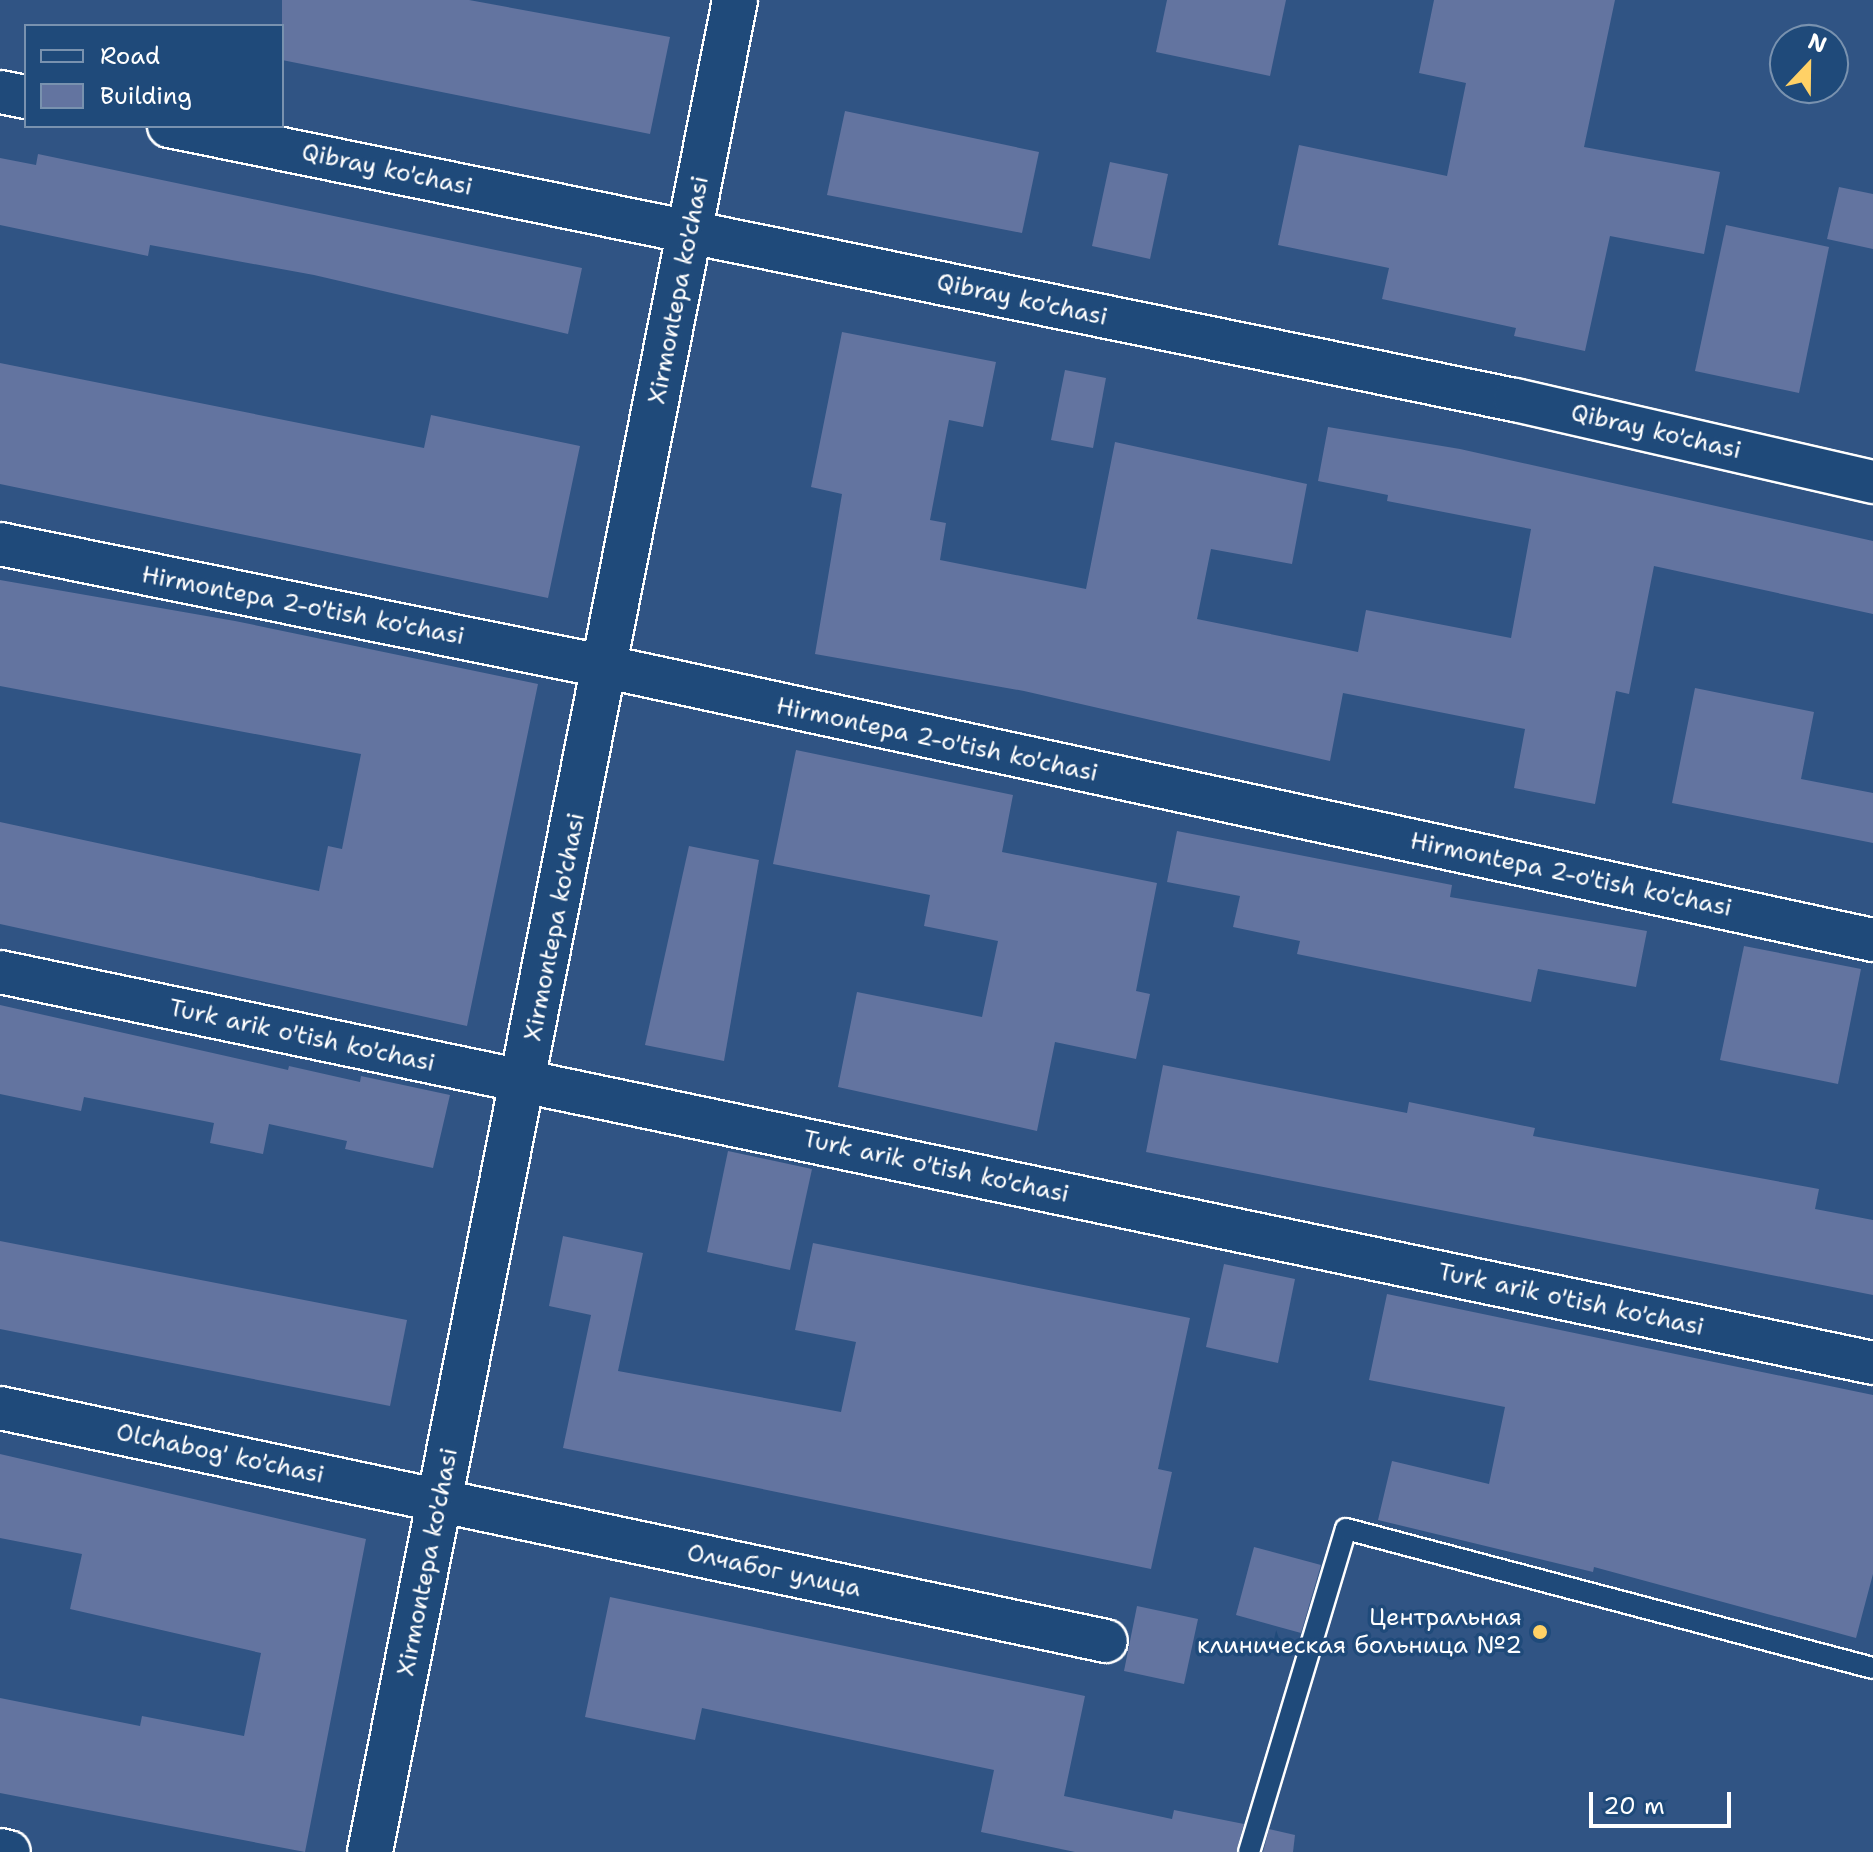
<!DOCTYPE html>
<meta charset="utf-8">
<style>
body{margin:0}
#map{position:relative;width:1873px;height:1852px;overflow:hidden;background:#305484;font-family:"Shantell Sans",sans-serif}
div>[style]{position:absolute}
.building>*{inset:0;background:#6374a0}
.roads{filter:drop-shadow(2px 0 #fff) drop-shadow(-2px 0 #fff) drop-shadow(0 2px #fff) drop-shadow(0 -2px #fff)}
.service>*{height:20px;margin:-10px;padding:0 10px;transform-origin:10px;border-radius:10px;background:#1f4a7a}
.minor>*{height:42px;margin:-21px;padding:0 21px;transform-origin:21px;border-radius:21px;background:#1f4a7a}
.tertiary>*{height:44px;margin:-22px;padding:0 22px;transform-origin:22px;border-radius:22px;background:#1f4a7a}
.dots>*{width:22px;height:22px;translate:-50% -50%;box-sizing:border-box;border:4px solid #1f4a7a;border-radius:50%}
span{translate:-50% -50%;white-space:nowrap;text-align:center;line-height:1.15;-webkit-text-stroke:7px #1f4a7a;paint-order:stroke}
.street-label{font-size:24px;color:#fff}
.poi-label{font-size:24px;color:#fff}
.right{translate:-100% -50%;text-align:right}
.legend{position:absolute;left:24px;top:24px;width:260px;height:104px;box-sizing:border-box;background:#1f4a7a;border:2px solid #7992af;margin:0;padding:10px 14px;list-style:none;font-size:24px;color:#fff}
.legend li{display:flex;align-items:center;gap:16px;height:40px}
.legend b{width:40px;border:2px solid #7992af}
.north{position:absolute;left:1769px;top:24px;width:80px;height:80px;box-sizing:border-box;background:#1f4a7a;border:2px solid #7992af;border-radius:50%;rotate:22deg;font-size:22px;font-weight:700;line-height:32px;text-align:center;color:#fff}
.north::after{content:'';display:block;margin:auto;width:28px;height:36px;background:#ffd166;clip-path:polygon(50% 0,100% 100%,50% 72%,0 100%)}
.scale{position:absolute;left:1589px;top:1792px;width:142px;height:36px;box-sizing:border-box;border:4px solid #fff;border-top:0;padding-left:10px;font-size:24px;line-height:28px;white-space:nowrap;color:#fff;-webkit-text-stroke:6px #1f4a7a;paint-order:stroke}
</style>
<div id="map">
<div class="building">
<i style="clip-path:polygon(282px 0,469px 0,670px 37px,650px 134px,282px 60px)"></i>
<i style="clip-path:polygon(1167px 0,1286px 0,1270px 76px,1156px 52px)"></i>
<i style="clip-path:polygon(1434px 0,1615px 0,1584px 147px,1720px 172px,1704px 254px,1610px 236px,1585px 351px,1514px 336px,1516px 328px,1382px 299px,1389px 268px,1278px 245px,1299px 145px,1447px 176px,1466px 83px,1419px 73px)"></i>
<i style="clip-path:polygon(845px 111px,1039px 152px,1022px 233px,827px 195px)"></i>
<i style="clip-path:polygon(38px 154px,582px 268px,568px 334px,314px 275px,150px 245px,148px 256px,0 225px,0 158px,36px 165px)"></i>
<i style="clip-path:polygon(1110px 162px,1168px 174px,1150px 259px,1092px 246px)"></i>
<i style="clip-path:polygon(1839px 187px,1873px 194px,1873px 249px,1827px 239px)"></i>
<i style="clip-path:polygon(1726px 225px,1829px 247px,1799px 393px,1695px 371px)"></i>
<i style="clip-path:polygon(842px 332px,996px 362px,983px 427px,949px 420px,930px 520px,946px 523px,940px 560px,1086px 589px,1115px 442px,1307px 484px,1292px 564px,1211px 549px,1197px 619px,1358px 652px,1366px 610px,1511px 638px,1531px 529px,1387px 501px,1388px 495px,1318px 481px,1328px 427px,1460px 449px,1873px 541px,1873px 614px,1654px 566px,1629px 694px,1616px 691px,1595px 804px,1514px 788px,1525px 729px,1343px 693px,1330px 761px,1024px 691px,815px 654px,842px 494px,811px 487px)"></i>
<i style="clip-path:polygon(0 363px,424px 448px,431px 415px,580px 446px,548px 598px,0 484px)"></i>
<i style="clip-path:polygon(1065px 370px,1106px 378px,1093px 448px,1051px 440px)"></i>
<i style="clip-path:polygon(0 580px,235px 621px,538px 684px,467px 1026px,0 924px,0 822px,319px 891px,328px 846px,342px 849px,361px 754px,0 686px)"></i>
<i style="clip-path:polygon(1695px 688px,1814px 712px,1801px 779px,1873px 793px,1873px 843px,1672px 803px)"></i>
<i style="clip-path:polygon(796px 750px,1013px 795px,1002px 852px,1157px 883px,1136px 991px,1150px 994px,1136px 1059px,1055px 1042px,1037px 1131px,838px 1087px,857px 992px,982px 1017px,998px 941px,924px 926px,930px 895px,773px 864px)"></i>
<i style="clip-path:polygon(1177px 831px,1452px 885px,1450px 897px,1647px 931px,1636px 987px,1538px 969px,1531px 1002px,1297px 954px,1300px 941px,1233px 927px,1240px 896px,1167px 882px)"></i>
<i style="clip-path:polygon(689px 846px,759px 860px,724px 1061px,645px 1045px)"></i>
<i style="clip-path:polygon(1744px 946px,1861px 969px,1838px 1084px,1720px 1060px)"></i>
<i style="clip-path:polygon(0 1005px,288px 1070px,289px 1066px,360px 1082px,361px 1076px,450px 1095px,433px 1168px,345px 1149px,347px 1141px,269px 1124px,263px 1154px,210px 1143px,214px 1123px,84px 1097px,81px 1111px,0 1094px)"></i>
<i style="clip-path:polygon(1163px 1065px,1407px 1113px,1409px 1102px,1535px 1128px,1533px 1136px,1819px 1189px,1815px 1209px,1873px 1220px,1873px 1295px,1146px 1152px)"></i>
<i style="clip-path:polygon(728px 1151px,812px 1169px,790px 1270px,707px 1252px)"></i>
<i style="clip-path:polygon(563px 1236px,643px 1253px,618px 1371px,841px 1412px,856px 1342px,795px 1330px,813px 1243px,1190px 1318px,1158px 1469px,1172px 1472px,1151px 1569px,563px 1448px,591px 1315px,549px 1306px)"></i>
<i style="clip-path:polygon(0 1241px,407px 1320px,390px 1406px,0 1329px)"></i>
<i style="clip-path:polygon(1224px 1264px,1295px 1279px,1278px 1363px,1206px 1347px)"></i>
<i style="clip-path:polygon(1387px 1294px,1873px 1395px,1873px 1574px,1856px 1638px,1594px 1567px,1593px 1572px,1378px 1520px,1392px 1461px,1489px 1484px,1505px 1407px,1369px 1380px)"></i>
<i style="clip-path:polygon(0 1454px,366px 1539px,305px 1852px,0 1793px,0 1698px,140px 1726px,142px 1716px,244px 1736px,261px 1653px,70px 1609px,82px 1554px,0 1538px)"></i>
<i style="clip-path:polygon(1254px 1547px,1321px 1565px,1301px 1633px,1236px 1615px)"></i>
<i style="clip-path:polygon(610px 1597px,1085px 1696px,1064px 1796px,1172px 1819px,1174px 1810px,1244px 1824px,1236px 1852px,1075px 1852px,981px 1832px,994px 1770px,702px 1708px,695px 1740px,585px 1717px)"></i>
<i style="clip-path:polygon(1137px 1606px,1198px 1619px,1184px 1684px,1124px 1671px)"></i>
<i style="clip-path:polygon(1269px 1829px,1295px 1835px,1293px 1852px,1263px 1852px)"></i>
</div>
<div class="roads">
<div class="service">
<i style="left:1249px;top:1852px;width:337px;rotate:-73.3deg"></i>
<i style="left:1346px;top:1529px;width:545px;rotate:14.78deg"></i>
</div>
<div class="minor">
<i style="left:0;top:92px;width:26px;rotate:11deg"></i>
<i style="left:169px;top:126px;width:1374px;rotate:11.51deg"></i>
<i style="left:1515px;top:400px;width:367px;rotate:12.9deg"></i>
<i style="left:0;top:544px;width:619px;rotate:11.46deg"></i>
<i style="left:607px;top:667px;width:1295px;rotate:12.17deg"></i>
<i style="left:0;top:972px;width:1913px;rotate:11.79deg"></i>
<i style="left:0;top:1408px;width:1130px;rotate:11.9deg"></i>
<i style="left:0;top:1850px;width:9px;rotate:13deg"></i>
</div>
<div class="tertiary">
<i style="left:370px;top:1852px;width:1888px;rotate:-78.85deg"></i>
</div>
</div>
<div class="dots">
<i style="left:1540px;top:1632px;background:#ffd166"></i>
</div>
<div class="street-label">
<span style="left:387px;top:170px;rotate:12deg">Qibray ko'chasi</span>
<span style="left:679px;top:290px;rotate:-79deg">Xirmontepa ko'chasi</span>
<span style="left:1022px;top:300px;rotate:12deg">Qibray ko'chasi</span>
<span style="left:1656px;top:432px;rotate:13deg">Qibray ko'chasi</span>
<span style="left:303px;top:606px;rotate:11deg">Hirmontepa 2-o'tish ko'chasi</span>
<span style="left:937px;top:740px;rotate:12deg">Hirmontepa 2-o'tish ko'chasi</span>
<span style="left:1571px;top:875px;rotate:12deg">Hirmontepa 2-o'tish ko'chasi</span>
<span style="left:555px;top:927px;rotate:-79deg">Xirmontepa ko'chasi</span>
<span style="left:302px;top:1036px;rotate:12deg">Turk arik o'tish ko'chasi</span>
<span style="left:936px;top:1167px;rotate:12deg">Turk arik o'tish ko'chasi</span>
<span style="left:1571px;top:1300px;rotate:12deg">Turk arik o'tish ko'chasi</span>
<span style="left:220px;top:1454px;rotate:12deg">Olchabog' ko'chasi</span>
<span style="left:428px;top:1562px;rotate:-79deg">Xirmontepa ko'chasi</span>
<span style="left:774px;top:1571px;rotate:12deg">Олчабог улица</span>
</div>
<div class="poi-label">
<span class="right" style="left:1522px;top:1632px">Центральная<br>клиническая больница №2</span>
</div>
<ul class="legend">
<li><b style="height:10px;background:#1f4a7a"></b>Road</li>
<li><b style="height:22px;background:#6374a0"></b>Building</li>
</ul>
<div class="north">N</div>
<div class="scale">20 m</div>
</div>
